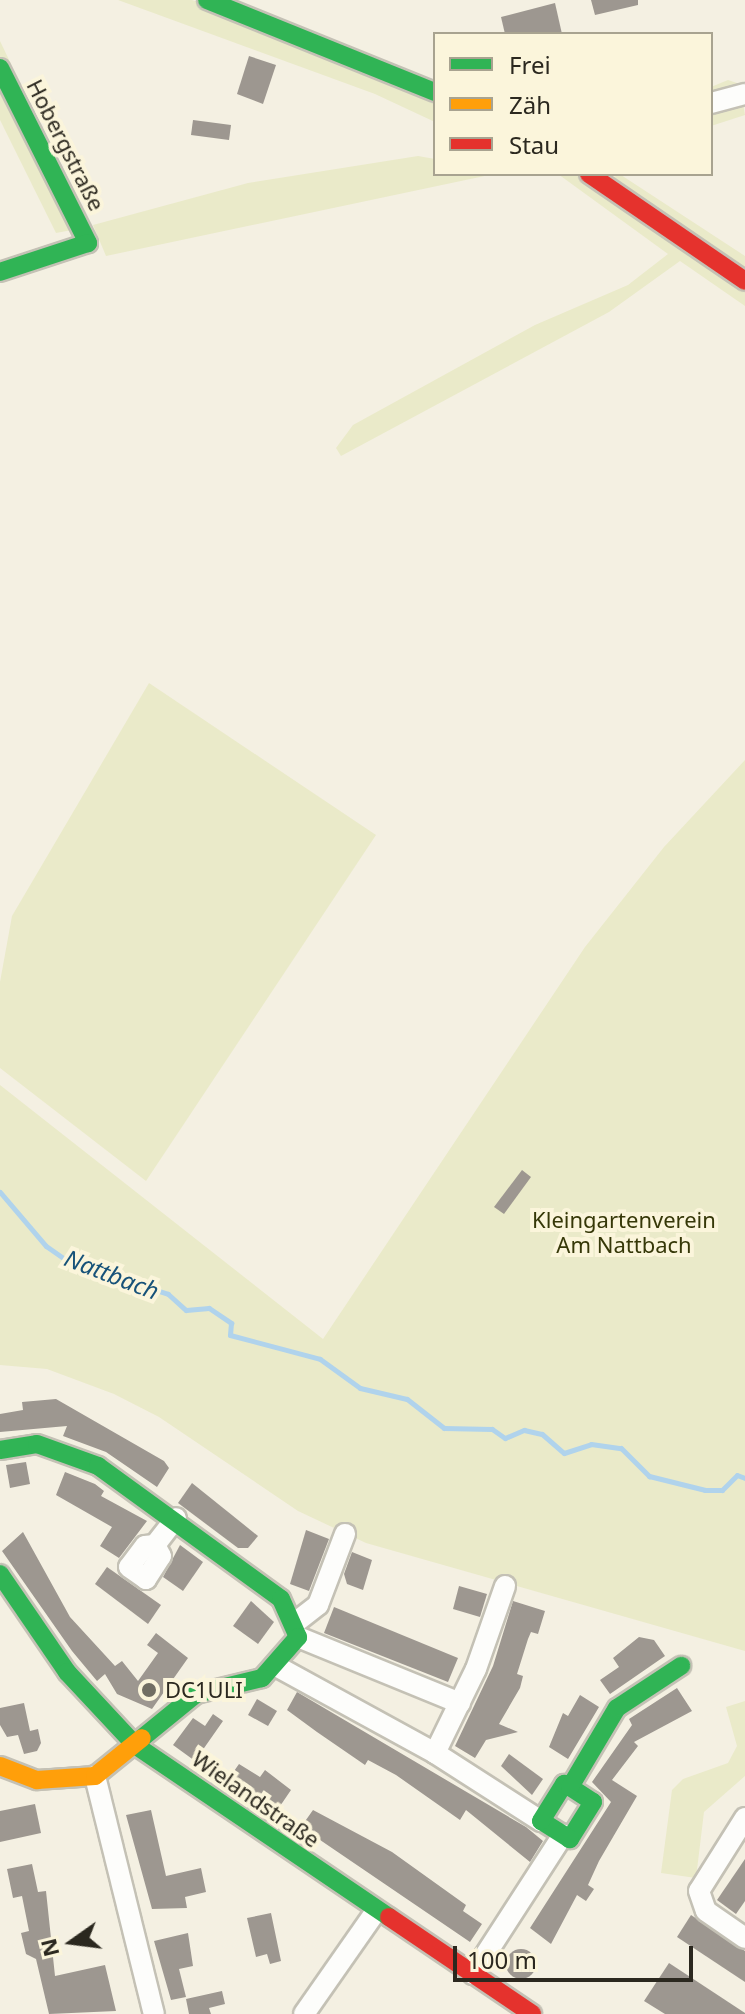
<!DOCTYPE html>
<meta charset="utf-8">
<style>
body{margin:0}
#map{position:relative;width:745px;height:2014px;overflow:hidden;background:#f4f0e2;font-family:"Noto Sans",sans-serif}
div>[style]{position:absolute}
.green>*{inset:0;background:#eaeac9}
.stream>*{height:5px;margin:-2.5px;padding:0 2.5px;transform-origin:2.5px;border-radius:2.5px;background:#b0d3ec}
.building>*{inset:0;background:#9d9790}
.round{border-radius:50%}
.roads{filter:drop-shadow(2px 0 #c4c1b5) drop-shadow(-2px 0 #c4c1b5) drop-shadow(0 2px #c4c1b5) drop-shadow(0 -2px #c4c1b5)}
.street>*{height:20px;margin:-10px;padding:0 10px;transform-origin:10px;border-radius:10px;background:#fdfdfb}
.fast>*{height:18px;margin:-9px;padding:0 9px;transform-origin:9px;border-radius:9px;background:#30b455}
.slow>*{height:18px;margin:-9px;padding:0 9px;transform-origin:9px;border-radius:9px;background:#ff9f0a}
.jam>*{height:18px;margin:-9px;padding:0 9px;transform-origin:9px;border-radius:9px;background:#e5322d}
.dots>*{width:22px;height:22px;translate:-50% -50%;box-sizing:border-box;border:4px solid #fbf5db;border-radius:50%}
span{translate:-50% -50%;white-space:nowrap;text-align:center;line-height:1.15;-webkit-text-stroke:8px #fbf5db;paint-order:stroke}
.street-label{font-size:22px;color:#2b281f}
.park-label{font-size:22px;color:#363808}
.poi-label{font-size:22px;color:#2b281f}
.left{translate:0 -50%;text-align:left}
.water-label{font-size:24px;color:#175279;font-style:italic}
.legend{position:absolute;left:433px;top:32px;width:280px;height:144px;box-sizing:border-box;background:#fbf5db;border:2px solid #a8a390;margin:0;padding:10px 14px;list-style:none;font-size:24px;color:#2b281f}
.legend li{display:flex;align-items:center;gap:16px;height:40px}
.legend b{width:40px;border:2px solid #a8a390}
.north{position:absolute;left:32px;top:1902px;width:80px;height:80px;-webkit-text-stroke:6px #fbf5db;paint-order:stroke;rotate:256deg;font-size:22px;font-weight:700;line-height:32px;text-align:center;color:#2b281f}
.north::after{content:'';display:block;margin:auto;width:28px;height:36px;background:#2b281f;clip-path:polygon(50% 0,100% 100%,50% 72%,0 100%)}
.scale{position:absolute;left:453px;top:1946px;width:240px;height:36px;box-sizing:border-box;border:4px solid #2b281f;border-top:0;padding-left:10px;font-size:24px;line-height:28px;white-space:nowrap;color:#2b281f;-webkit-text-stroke:6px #fbf5db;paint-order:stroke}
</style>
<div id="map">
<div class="green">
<i style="clip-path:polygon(118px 0,192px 0,285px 31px,435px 97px,435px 122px,375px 94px)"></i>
<i style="clip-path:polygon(0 41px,11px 64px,72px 230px,56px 233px,0 120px)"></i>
<i style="clip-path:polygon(728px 80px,740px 84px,745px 115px,711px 126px,711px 87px)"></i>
<i style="clip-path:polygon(418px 156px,435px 159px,435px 174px,494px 174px,106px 256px,93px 225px,248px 183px)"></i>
<i style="clip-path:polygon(558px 174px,579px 174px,590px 182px,621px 175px,745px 256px,745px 306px,680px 261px,609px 312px,341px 456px,336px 448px,353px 425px,535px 325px,628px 285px,668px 254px)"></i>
<i style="clip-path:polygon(149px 683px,376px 835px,146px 1181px,0 1068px,0 982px,12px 916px)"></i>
<i style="clip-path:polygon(745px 760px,745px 1651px,366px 1543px,298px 1511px,159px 1417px,114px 1394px,47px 1369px,0 1365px,0 1085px,323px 1339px,585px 947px,664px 847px)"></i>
<i style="clip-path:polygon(745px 1701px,745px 1776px,704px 1812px,696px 1878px,661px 1873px,672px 1790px,683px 1779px,728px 1763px,737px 1746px,726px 1707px)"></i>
</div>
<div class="stream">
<i style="left:0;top:1192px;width:71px;rotate:49.6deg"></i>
<i style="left:46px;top:1246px;width:28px;rotate:35deg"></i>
<i style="left:69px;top:1262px;width:104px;rotate:17.9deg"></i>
<i style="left:168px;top:1294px;width:24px;rotate:42deg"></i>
<i style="left:186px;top:1310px;width:23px;rotate:-5deg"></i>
<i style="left:209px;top:1308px;width:27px;rotate:34deg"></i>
<i style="left:231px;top:1323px;width:12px;rotate:95deg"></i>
<i style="left:230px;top:1335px;width:93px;rotate:14.9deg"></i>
<i style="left:320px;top:1359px;width:49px;rotate:35.9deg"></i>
<i style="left:360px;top:1388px;width:48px;rotate:13.2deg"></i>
<i style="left:407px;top:1399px;width:47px;rotate:38.1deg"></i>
<i style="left:444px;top:1428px;width:48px;rotate:1.2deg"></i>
<i style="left:492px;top:1429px;width:16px;rotate:35deg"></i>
<i style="left:505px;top:1438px;width:21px;rotate:-23deg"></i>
<i style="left:524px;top:1430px;width:18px;rotate:13deg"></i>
<i style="left:542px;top:1434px;width:29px;rotate:41deg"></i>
<i style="left:564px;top:1453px;width:28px;rotate:-18deg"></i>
<i style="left:591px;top:1444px;width:30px;rotate:8deg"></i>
<i style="left:621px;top:1448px;width:40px;rotate:45deg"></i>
<i style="left:649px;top:1476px;width:58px;rotate:14deg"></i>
<i style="left:705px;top:1490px;width:17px"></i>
<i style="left:722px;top:1490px;width:21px;rotate:-45deg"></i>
<i style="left:737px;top:1475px;width:9px;rotate:21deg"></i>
</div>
<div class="building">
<i style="clip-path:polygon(591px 0,638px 0,638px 5px,595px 15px)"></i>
<i style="clip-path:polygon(555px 3px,562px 34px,505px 34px,501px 17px)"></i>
<i style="clip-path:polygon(249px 56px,276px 65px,263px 104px,237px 94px)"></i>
<i style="clip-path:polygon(193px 120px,231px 125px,229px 140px,191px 135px)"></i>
<i style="clip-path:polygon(522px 1170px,531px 1177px,504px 1214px,494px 1207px)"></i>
<i style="clip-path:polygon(56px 1399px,164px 1461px,169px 1468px,157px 1487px,106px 1452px,63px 1436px,67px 1426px,0 1432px,0 1414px,23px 1410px,22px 1402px)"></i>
<i style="clip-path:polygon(26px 1462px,30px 1484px,10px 1488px,6px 1465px)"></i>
<i style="clip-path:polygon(65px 1472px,95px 1484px,104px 1491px,101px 1496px,147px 1521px,119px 1558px,100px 1546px,112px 1527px,56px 1495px)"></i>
<i style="clip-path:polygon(192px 1483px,258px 1536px,248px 1548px,238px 1548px,178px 1503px)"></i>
<i style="clip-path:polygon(306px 1530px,329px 1539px,309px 1591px,290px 1584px)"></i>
<i style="clip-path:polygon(23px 1532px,70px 1617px,115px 1666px,122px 1661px,138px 1681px,158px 1653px,147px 1645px,156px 1633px,188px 1658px,152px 1709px,117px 1694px,105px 1674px,97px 1681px,72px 1651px,2px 1551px)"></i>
<i style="clip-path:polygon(180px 1545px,203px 1562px,183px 1591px,163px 1577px)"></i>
<i style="clip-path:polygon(352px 1552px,372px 1560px,363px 1590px,347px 1584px,344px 1574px)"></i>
<i style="clip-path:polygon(107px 1567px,161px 1605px,148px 1624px,95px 1584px)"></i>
<i style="clip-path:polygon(459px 1586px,487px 1594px,480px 1617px,453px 1609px)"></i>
<i style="clip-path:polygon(251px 1601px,274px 1622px,258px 1644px,233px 1626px)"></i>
<i style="clip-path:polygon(513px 1601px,545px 1611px,538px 1634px,531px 1632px,528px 1639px,517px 1674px,523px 1676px,520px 1688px,499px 1724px,518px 1732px,486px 1740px,475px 1758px,455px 1746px,493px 1666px)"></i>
<i style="clip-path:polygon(334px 1607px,458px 1658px,448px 1682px,324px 1633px)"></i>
<i style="clip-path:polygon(639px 1637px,654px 1640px,665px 1656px,610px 1694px,600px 1680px,619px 1667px,613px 1658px)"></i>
<i style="clip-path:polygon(677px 1688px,692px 1711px,634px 1742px,638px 1746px,612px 1780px,637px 1796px,599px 1861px,588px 1885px,594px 1889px,586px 1901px,577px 1895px,551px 1944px,530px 1928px,611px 1802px,592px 1782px,632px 1725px,629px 1719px)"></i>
<i style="clip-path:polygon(297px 1692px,526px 1827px,543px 1841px,530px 1862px,466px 1810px,460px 1820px,396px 1775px,368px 1760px,365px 1765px,317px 1732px,287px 1710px)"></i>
<i style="clip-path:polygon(580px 1695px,599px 1707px,568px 1759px,549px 1747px,563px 1713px,568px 1716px)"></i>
<i style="clip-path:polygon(257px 1699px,277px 1711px,268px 1726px,248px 1715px)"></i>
<i style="clip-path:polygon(24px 1703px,30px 1731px,38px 1729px,41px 1743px,37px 1751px,24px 1754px,18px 1735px,7px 1737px,0 1725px,0 1708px)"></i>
<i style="clip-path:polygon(213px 1714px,223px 1721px,195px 1761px,173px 1745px,193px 1718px,205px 1726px)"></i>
<i style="clip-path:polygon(509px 1754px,543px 1779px,532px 1795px,501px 1766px)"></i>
<i style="clip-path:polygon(239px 1764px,260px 1777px,265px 1770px,291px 1790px,276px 1812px,227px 1781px)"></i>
<i style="clip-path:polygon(35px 1804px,41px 1833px,0 1842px,0 1811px)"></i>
<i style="clip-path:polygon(151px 1810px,166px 1876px,201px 1868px,206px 1892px,185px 1897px,187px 1908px,152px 1909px,126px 1815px)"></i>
<i style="clip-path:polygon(313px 1810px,392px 1852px,466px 1905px,463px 1911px,482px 1924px,470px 1942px,301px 1827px)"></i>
<i style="clip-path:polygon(745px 1859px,745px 1901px,736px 1914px,717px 1900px)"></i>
<i style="clip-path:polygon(32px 1864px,38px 1892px,46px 1891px,55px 1976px,105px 1965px,116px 2011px,49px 2014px,36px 1959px,26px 1954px,21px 1933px,29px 1931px,22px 1896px,13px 1898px,7px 1869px)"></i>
<i style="clip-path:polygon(271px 1913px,281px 1961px,270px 1964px,267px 1954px,256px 1957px,247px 1918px)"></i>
<i style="clip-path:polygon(691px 1915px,745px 1951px,745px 1982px,677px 1937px)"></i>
<i style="clip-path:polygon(188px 1933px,193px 1966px,179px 1969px,186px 1997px,171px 2000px,154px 1941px)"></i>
<i class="round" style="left:506px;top:1949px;width:30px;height:30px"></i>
<i style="clip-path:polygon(669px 1963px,745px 2013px,745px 2014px,665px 2014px,644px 2001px)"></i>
<i style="clip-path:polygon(222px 1991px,225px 2004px,209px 2008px,211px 2014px,189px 2014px,186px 1999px)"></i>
</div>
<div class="roads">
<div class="street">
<i style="left:711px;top:103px;width:35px;rotate:-15deg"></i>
<i style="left:155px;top:1545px;width:10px;rotate:174deg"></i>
<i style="left:145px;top:1546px;width:26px;rotate:127deg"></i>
<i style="left:129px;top:1567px;width:21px;rotate:35deg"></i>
<i style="left:146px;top:1579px;width:27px;rotate:-57deg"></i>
<i style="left:161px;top:1556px;width:13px;rotate:-119deg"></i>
<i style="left:155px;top:1545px;width:34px;rotate:-52deg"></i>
<i style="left:296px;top:1622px;width:28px;rotate:-38deg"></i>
<i style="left:318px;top:1605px;width:76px;rotate:-69.2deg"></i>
<i style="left:298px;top:1637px;width:175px;rotate:22.2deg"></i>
<i style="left:278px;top:1667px;width:179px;rotate:28.7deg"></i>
<i style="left:435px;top:1753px;width:126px;rotate:32.7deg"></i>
<i style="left:435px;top:1753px;width:93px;rotate:-64deg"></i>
<i style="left:476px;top:1669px;width:88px;rotate:-70.7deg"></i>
<i style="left:95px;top:1776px;width:245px;rotate:76.1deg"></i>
<i style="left:745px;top:1818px;width:86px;rotate:122.2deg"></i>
<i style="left:699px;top:1891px;width:21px;rotate:71deg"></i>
<i style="left:706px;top:1911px;width:47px;rotate:34.7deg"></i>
<i style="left:473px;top:1974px;width:166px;rotate:-57.1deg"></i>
<i style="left:304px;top:2014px;width:126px;rotate:-55deg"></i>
</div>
<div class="fast">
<i style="left:207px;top:0;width:246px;rotate:22deg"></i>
<i style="left:0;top:68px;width:196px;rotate:63.3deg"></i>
<i style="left:88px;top:243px;width:93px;rotate:161.8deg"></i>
<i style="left:0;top:1450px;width:37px;rotate:-9deg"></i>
<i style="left:37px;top:1444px;width:65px;rotate:19.8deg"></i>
<i style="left:98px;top:1466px;width:226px;rotate:36deg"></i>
<i style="left:281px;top:1599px;width:42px;rotate:65.9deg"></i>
<i style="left:298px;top:1637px;width:55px;rotate:131.3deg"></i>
<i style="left:262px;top:1678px;width:68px;rotate:166.4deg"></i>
<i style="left:196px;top:1694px;width:70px;rotate:140.8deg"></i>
<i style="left:0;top:1574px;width:119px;rotate:55.6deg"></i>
<i style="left:67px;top:1672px;width:100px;rotate:47deg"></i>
<i style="left:135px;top:1745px;width:307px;rotate:34.1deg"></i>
<i style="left:570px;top:1787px;width:27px;rotate:33deg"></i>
<i style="left:593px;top:1802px;width:44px;rotate:121.9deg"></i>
<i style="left:570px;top:1839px;width:34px;rotate:-148deg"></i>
<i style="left:541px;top:1821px;width:44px;rotate:-58.1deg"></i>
<i style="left:564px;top:1784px;width:7px;rotate:27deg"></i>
<i style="left:570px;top:1787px;width:92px;rotate:-59.3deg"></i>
<i style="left:617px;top:1708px;width:77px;rotate:-33.3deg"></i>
</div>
<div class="slow">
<i style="left:0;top:1766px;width:40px;rotate:21deg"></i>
<i style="left:37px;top:1780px;width:58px;rotate:-3.9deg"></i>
<i style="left:95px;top:1776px;width:60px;rotate:-39deg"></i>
</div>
<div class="jam">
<i style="left:589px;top:174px;width:189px;rotate:34.4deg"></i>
<i style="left:389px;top:1917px;width:173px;rotate:34.1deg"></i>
</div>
</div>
<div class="dots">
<i style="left:149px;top:1690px;background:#716e63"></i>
</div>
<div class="street-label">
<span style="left:66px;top:145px;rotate:63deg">Hobergstraße</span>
<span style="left:256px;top:1799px;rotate:35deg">Wielandstraße</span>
</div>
<div class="park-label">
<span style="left:624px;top:1232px">Kleingartenverein<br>Am Nattbach</span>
</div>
<div class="poi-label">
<span class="left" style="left:165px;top:1690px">DC1ULI</span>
</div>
<div class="water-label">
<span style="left:112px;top:1274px;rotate:21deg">Nattbach</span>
</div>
<ul class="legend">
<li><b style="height:10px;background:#30b455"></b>Frei</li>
<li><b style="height:10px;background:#ff9f0a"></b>Zäh</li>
<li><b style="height:10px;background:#e5322d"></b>Stau</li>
</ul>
<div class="north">N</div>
<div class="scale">100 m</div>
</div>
